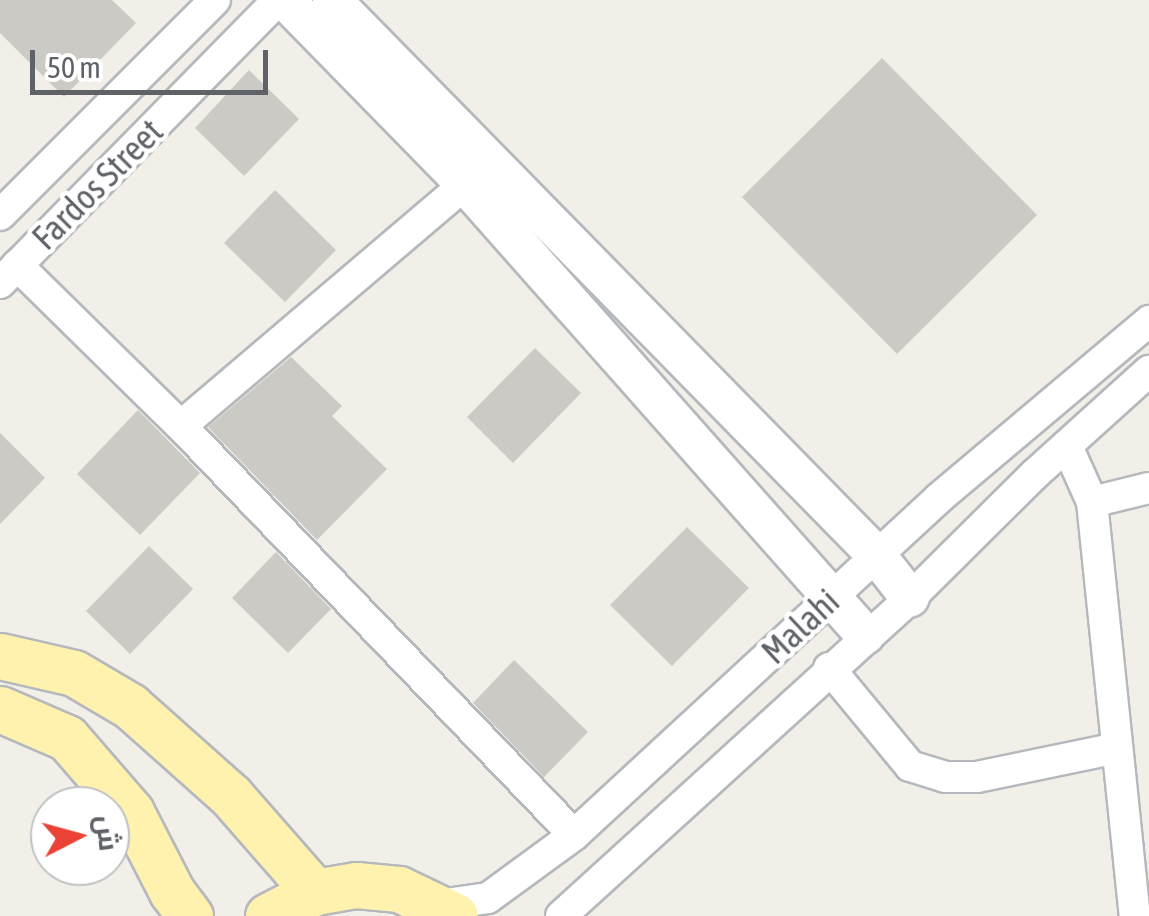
<!DOCTYPE html>
<meta charset="utf-8">
<style>
body{margin:0}
#map{position:relative;width:1149px;height:916px;overflow:hidden;background:#f1efe8;font-family:"Asap Condensed",Cairo,sans-serif}
div>[style]{position:absolute}
.building>*{inset:0;background:#cccac5}
.roads{filter:drop-shadow(2px 0 #b5b8bc) drop-shadow(-2px 0 #b5b8bc) drop-shadow(0 2px #b5b8bc) drop-shadow(0 -2px #b5b8bc)}
.minor>*{height:30px;margin:-15px;padding:0 15px;transform-origin:15px;border-radius:15px;background:#fff}
.tertiary>*{height:38px;margin:-19px;padding:0 19px;transform-origin:19px;border-radius:19px;background:#fff}
.primary>*{height:45px;margin:-22.5px;padding:0 22.5px;transform-origin:22.5px;border-radius:22.5px;background:#fff2af}
span{translate:-50% -50%;white-space:nowrap;text-align:center;line-height:1.15;-webkit-text-stroke:9px #fff;paint-order:stroke}
.street-label{font-size:35px;color:#5f6368}
.north{position:absolute;left:30px;top:786px;width:100px;height:100px;box-sizing:border-box;background:#fff;border:2px solid #bfc1c3;border-radius:50%;rotate:84deg;font-size:28px;font-weight:700;line-height:40px;text-align:center;color:#5f6368}
.north::after{content:'';display:block;margin:auto;width:35px;height:45px;background:#ea4335;clip-path:polygon(50% 0,100% 100%,50% 72%,0 100%)}
.scale{position:absolute;left:30px;top:50px;width:238px;height:45px;box-sizing:border-box;border:5px solid #5f6368;border-top:0;padding-left:12px;font-size:30px;line-height:35px;white-space:nowrap;color:#5f6368;-webkit-text-stroke:8px #fff;paint-order:stroke}
</style>
<div id="map">
<div class="building">
<i style="clip-path:polygon(0 0,112px 0,136px 23px,64px 97px,0 33px)"></i>
<i style="clip-path:polygon(882px 58px,1037px 215px,897px 354px,742px 197px)"></i>
<i style="clip-path:polygon(249px 70px,299px 119px,244px 176px,195px 128px)"></i>
<i style="clip-path:polygon(275px 190px,336px 250px,285px 302px,224px 243px)"></i>
<i style="clip-path:polygon(535px 348px,581px 393px,513px 463px,467px 417px)"></i>
<i style="clip-path:polygon(291px 357px,342px 406px,332px 416px,387px 469px,317px 540px,208px 427px)"></i>
<i style="clip-path:polygon(138px 410px,200px 473px,140px 535px,77px 474px)"></i>
<i style="clip-path:polygon(0 433px,45px 478px,0 524px)"></i>
<i style="clip-path:polygon(687px 527px,749px 588px,672px 666px,610px 605px)"></i>
<i style="clip-path:polygon(149px 546px,193px 589px,130px 654px,86px 611px)"></i>
<i style="clip-path:polygon(276px 552px,331px 609px,288px 653px,232px 598px)"></i>
<i style="clip-path:polygon(514px 660px,588px 732px,544px 777px,473px 703px)"></i>
</div>
<div class="roads">
<div class="minor">
<i style="left:0;top:215px;width:304px;rotate:-45deg"></i>
<i style="left:17px;top:265px;width:230px;rotate:44.5deg"></i>
<i style="left:181px;top:426px;width:567px;rotate:46.14deg"></i>
<i style="left:0;top:283px;width:397px;rotate:-45.5deg"></i>
<i style="left:181px;top:426px;width:373px;rotate:-40.4deg"></i>
<i style="left:1067px;top:446px;width:61px;rotate:65.9deg"></i>
<i style="left:1092px;top:502px;width:416px;rotate:84.1deg"></i>
<i style="left:1092px;top:502px;width:59px;rotate:-13.8deg"></i>
<i style="left:829px;top:668px;width:127px;rotate:50.4deg"></i>
<i style="left:910px;top:766px;width:37px;rotate:17deg"></i>
<i style="left:945px;top:777px;width:32px"></i>
<i style="left:977px;top:777px;width:143px;rotate:-11.7deg"></i>
<i style="left:439px;top:905px;width:49px;rotate:-8.1deg"></i>
<i style="left:488px;top:898px;width:107px;rotate:-36.2deg"></i>
<i style="left:574px;top:835px;width:497px;rotate:-42.7deg"></i>
<i style="left:939px;top:498px;width:275px;rotate:-40.1deg"></i>
<i style="left:561px;top:916px;width:472px;rotate:-42.3deg"></i>
<i style="left:910px;top:598px;width:176px;rotate:-44.8deg"></i>
<i style="left:1035px;top:474px;width:154px;rotate:-42.1deg"></i>
</div>
<div class="tertiary">
<i style="left:285px;top:0;width:257px;rotate:45.6deg"></i>
<i style="left:465px;top:184px;width:603px;rotate:48.43deg"></i>
<i style="left:332px;top:0;width:779px;rotate:45.57deg"></i>
<i style="left:877px;top:556px;width:53px;rotate:51.8deg"></i>
</div>
<div class="primary">
<i style="left:0;top:656px;width:76px;rotate:12.9deg"></i>
<i style="left:74px;top:673px;width:65px;rotate:30.5deg"></i>
<i style="left:130px;top:706px;width:135px;rotate:41.7deg"></i>
<i style="left:231px;top:796px;width:128px;rotate:48.8deg"></i>
<i style="left:0;top:709px;width:73px;rotate:23.4deg"></i>
<i style="left:67px;top:738px;width:98px;rotate:49.1deg"></i>
<i style="left:131px;top:812px;width:90px;rotate:62.9deg"></i>
<i style="left:172px;top:892px;width:30px;rotate:53deg"></i>
<i style="left:268px;top:916px;width:53px;rotate:-27.1deg"></i>
<i style="left:315px;top:892px;width:42px;rotate:-9.7deg"></i>
<i style="left:356px;top:885px;width:43px;rotate:5.3deg"></i>
<i style="left:399px;top:889px;width:62px;rotate:25.7deg"></i>
</div>
</div>
<div class="street-label">
<span style="left:97px;top:184px;rotate:-45deg">Fardos Street</span>
<span style="left:800px;top:626px;rotate:-43deg">Malahi</span>
</div>
<div class="north">ش</div>
<div class="scale">50 m</div>
</div>
